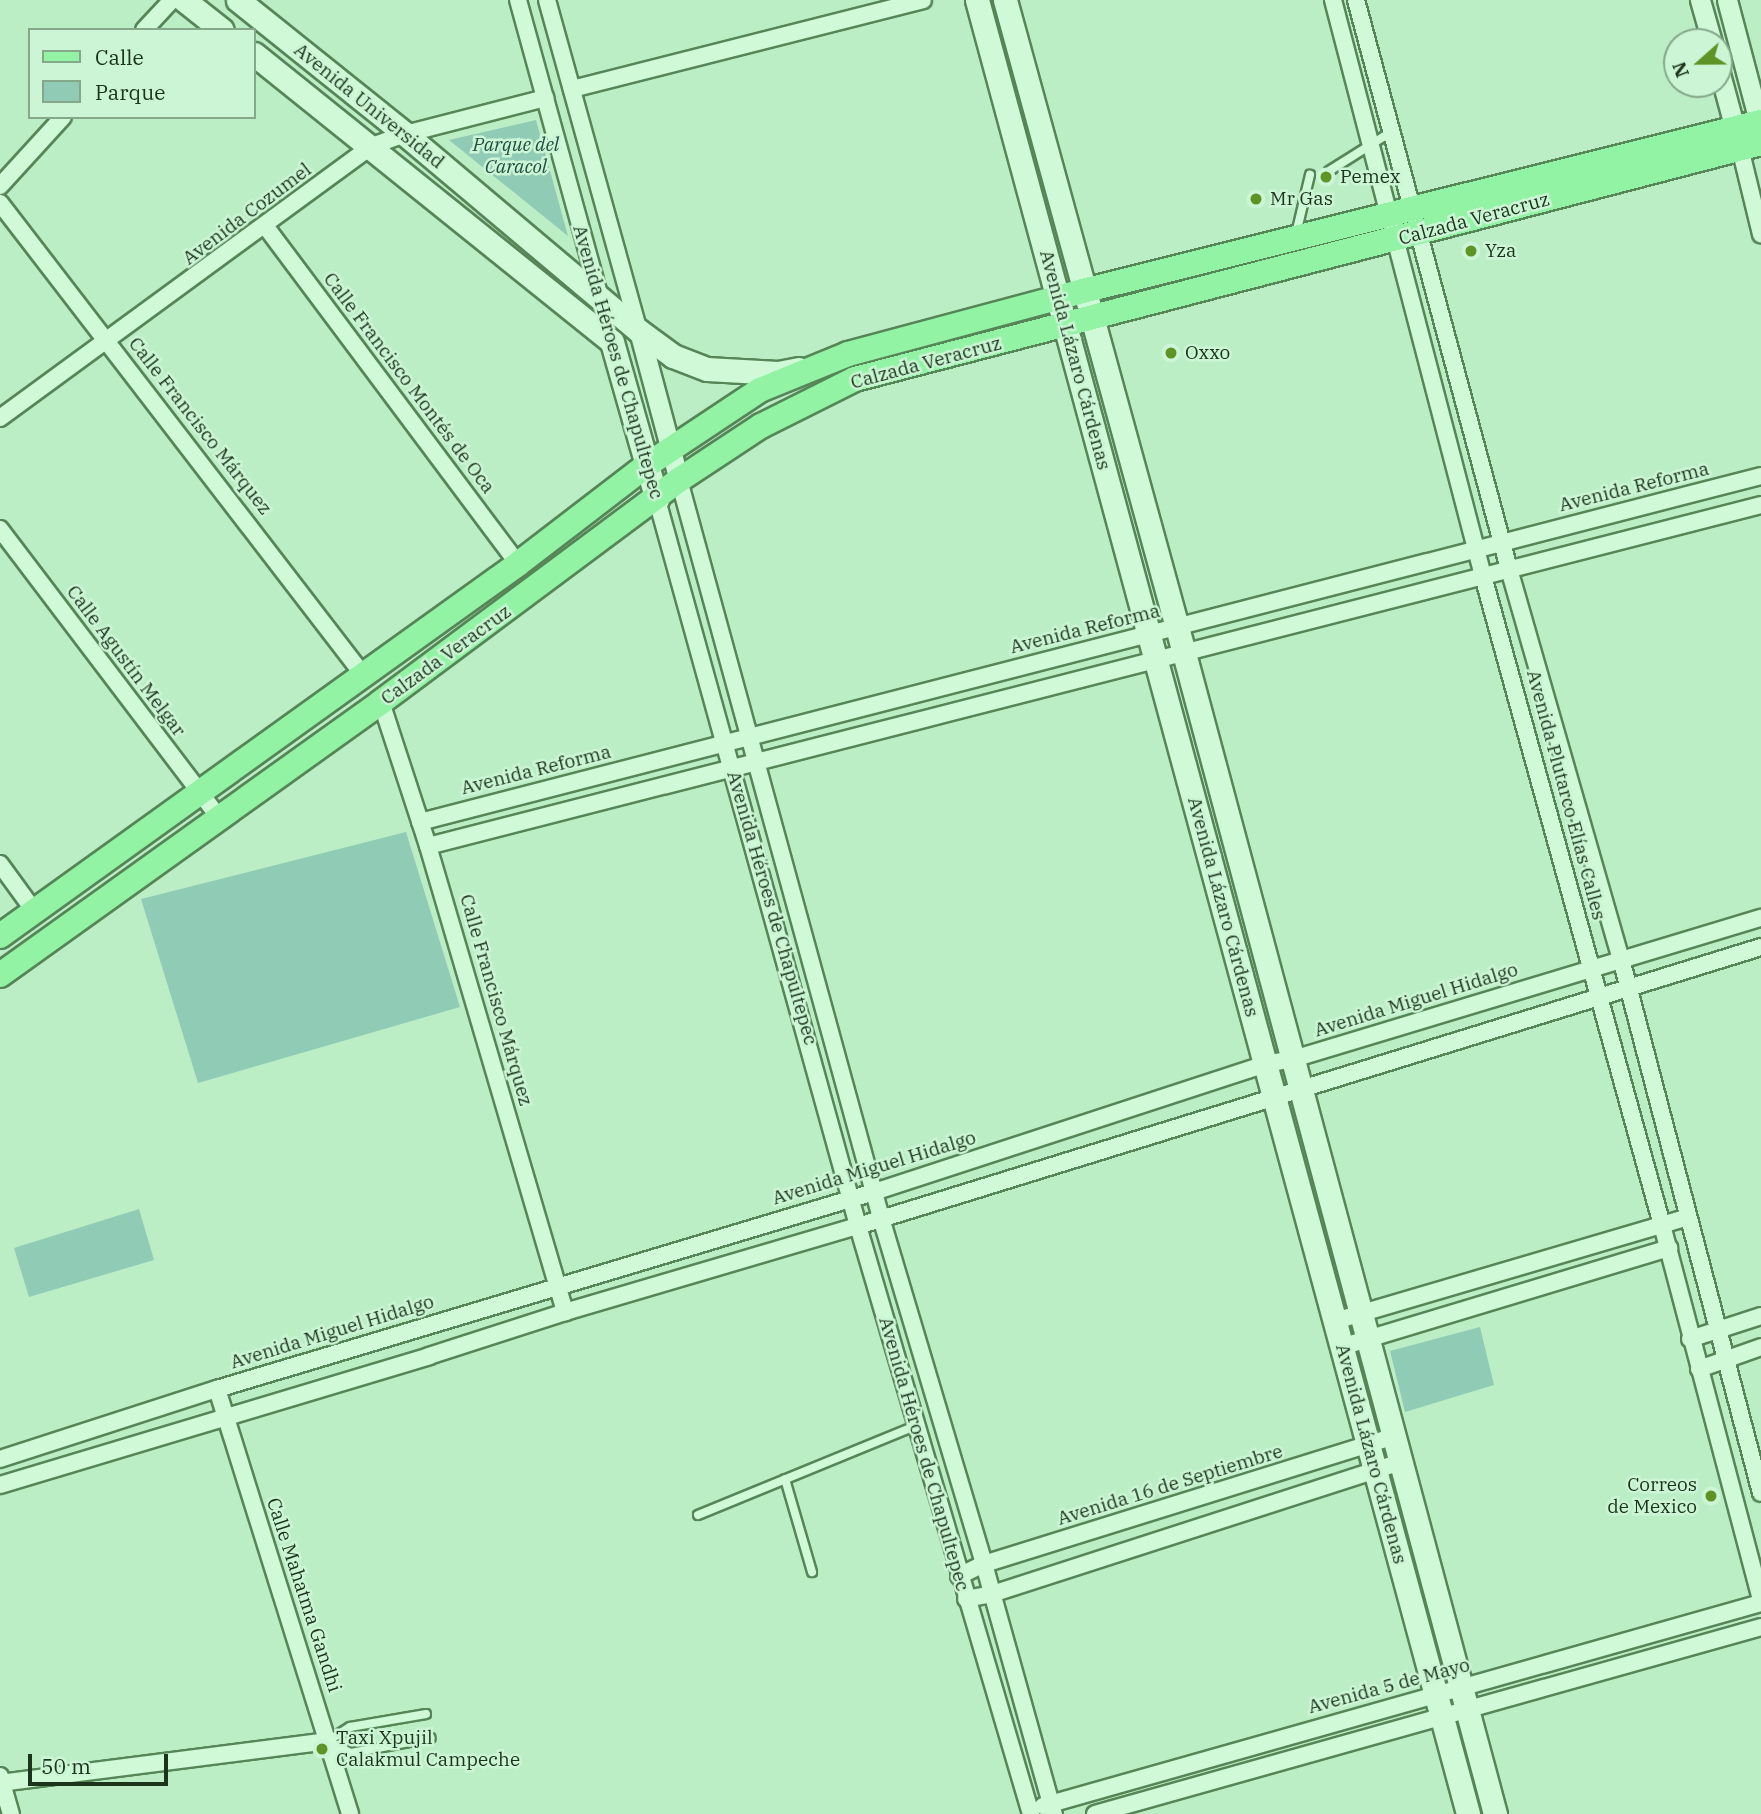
<!DOCTYPE html>
<meta charset="utf-8">
<style>
body{margin:0}
#map{position:relative;width:1761px;height:1814px;overflow:hidden;background:#bceec6;font-family:"IBM Plex Serif",serif}
div>[style]{position:absolute}
.green>*{inset:0;background:#90cbb5}
.roads{filter:drop-shadow(2px 0 #568557) drop-shadow(-2px 0 #568557) drop-shadow(0 2px #568557) drop-shadow(0 -2px #568557)}
.service>*{height:8px;margin:-4px;padding:0 4px;transform-origin:4px;border-radius:4px;background:#cff9d7}
.minor>*{height:16px;margin:-8px;padding:0 8px;transform-origin:8px;border-radius:8px;background:#cff9d7}
.tertiary>*{height:19px;margin:-9.5px;padding:0 9.5px;transform-origin:9.5px;border-radius:9.5px;background:#cff9d7}
.secondary>*{height:23px;margin:-11.5px;padding:0 11.5px;transform-origin:11.5px;border-radius:11.5px;background:#cff9d7}
.primary>*{height:24px;margin:-12px;padding:0 12px;transform-origin:12px;border-radius:12px;background:#92f3a4}
.dots>*{width:19px;height:19px;translate:-50% -50%;box-sizing:border-box;border:4px solid #cbf5d4;border-radius:50%}
span{translate:-50% -50%;white-space:nowrap;text-align:center;line-height:1.15;-webkit-text-stroke:5px #cbf5d4;paint-order:stroke}
.street-label{font-size:19px;color:#1b341b}
.park-label{font-size:19px;color:#215045;font-style:italic}
.poi-label{font-size:19px;color:#1b341b}
.left{translate:0 -50%;text-align:left}
.right{translate:-100% -50%;text-align:right}
.legend{position:absolute;left:28px;top:28px;width:228px;height:91px;box-sizing:border-box;background:#cbf5d4;border:2px solid #85a88a;margin:0;padding:9px 12px;list-style:none;font-size:21px;color:#1b341b}
.legend li{display:flex;align-items:center;gap:14px;height:35px}
.legend b{width:35px;border:2px solid #85a88a}
.north{position:absolute;left:1663px;top:28px;width:70px;height:70px;box-sizing:border-box;background:#cbf5d4;border:2px solid #85a88a;border-radius:50%;rotate:249deg;font-size:19px;font-weight:700;line-height:28px;text-align:center;color:#1b341b}
.north::after{content:'';display:block;margin:auto;width:24px;height:32px;background:#5d9425;clip-path:polygon(50% 0,100% 100%,50% 72%,0 100%)}
.scale{position:absolute;left:28px;top:1754px;width:140px;height:32px;box-sizing:border-box;border:4px solid #1b341b;border-top:0;padding-left:9px;font-size:21px;line-height:24px;white-space:nowrap;color:#1b341b;-webkit-text-stroke:5px #cbf5d4;paint-order:stroke}
</style>
<div id="map">
<div class="green">
<i style="clip-path:polygon(536px 120px,568px 236px,449px 140px)"></i>
<i style="clip-path:polygon(406px 832px,460px 1007px,198px 1083px,141px 899px)"></i>
<i style="clip-path:polygon(139px 1209px,154px 1260px,29px 1297px,14px 1248px)"></i>
<i style="clip-path:polygon(1480px 1327px,1494px 1385px,1405px 1412px,1390px 1351px)"></i>
</div>
<div class="roads">
<div class="service">
<i style="left:1329px;top:171px;width:73px;rotate:-32.2deg"></i>
<i style="left:1296px;top:234px;width:61px;rotate:-76.7deg"></i>
<i style="left:785px;top:1479px;width:97px;rotate:73.8deg"></i>
<i style="left:698px;top:1515px;width:235px;rotate:-22.3deg"></i>
<i style="left:426px;top:1714px;width:77px;rotate:170.3deg"></i>
<i style="left:350px;top:1727px;width:26px;rotate:148deg"></i>
<i style="left:328px;top:1741px;width:26px;rotate:28deg"></i>
<i style="left:351px;top:1753px;width:81px;rotate:-10.6deg"></i>
</div>
<div class="minor">
<i style="left:518px;top:0;width:309px;rotate:74.6deg"></i>
<i style="left:547px;top:0;width:344px;rotate:74.5deg"></i>
<i style="left:1333px;top:0;width:595px;rotate:75.4deg"></i>
<i style="left:1483px;top:576px;width:673px;rotate:74.58deg"></i>
<i style="left:1662px;top:1225px;width:389px;rotate:75.2deg"></i>
<i style="left:1356px;top:0;width:589px;rotate:74.95deg"></i>
<i style="left:1509px;top:569px;width:406px;rotate:74deg"></i>
<i style="left:1621px;top:959px;width:552px;rotate:75.31deg"></i>
<i style="left:144px;top:30px;width:41px;rotate:-47deg"></i>
<i style="left:572px;top:89px;width:362px;rotate:-14.2deg"></i>
<i style="left:1740px;top:148px;width:89px;rotate:76.3deg"></i>
<i style="left:0;top:186px;width:93px;rotate:-47.6deg"></i>
<i style="left:0;top:203px;width:597px;rotate:52.42deg"></i>
<i style="left:266px;top:227px;width:421px;rotate:53.2deg"></i>
<i style="left:0;top:418px;width:461px;rotate:-36.2deg"></i>
<i style="left:372px;top:146px;width:35px;rotate:-20deg"></i>
<i style="left:405px;top:134px;width:145px;rotate:-14.4deg"></i>
<i style="left:679px;top:480px;width:765px;rotate:74.69deg"></i>
<i style="left:881px;top:1218px;width:361px;rotate:73.4deg"></i>
<i style="left:984px;top:1564px;width:260px;rotate:74.4deg"></i>
<i style="left:657px;top:500px;width:753px;rotate:74.52deg"></i>
<i style="left:858px;top:1226px;width:613px;rotate:73.61deg"></i>
<i style="left:0;top:529px;width:363px;rotate:52.8deg"></i>
<i style="left:381px;top:702px;width:151px;rotate:71.9deg"></i>
<i style="left:428px;top:846px;width:486px;rotate:73.6deg"></i>
<i style="left:420px;top:822px;width:1385px;rotate:-14.47deg"></i>
<i style="left:428px;top:846px;width:1376px;rotate:-14.35deg"></i>
<i style="left:0;top:864px;width:59px;rotate:53.9deg"></i>
<i style="left:1335px;top:1321px;width:368px;rotate:-16.4deg"></i>
<i style="left:1690px;top:1339px;width:75px;rotate:-17.9deg"></i>
<i style="left:1341px;top:1347px;width:343px;rotate:-16.8deg"></i>
<i style="left:1699px;top:1369px;width:66px;rotate:-19.5deg"></i>
<i style="left:217px;top:1389px;width:445px;rotate:72.6deg"></i>
<i style="left:0;top:1459px;width:228px;rotate:-17.9deg"></i>
<i style="left:217px;top:1389px;width:686px;rotate:-16.69deg"></i>
<i style="left:874px;top:1192px;width:411px;rotate:-18.1deg"></i>
<i style="left:1265px;top:1064px;width:28px;rotate:-10deg"></i>
<i style="left:1293px;top:1059px;width:489px;rotate:-16.8deg"></i>
<i style="left:0;top:1485px;width:448px;rotate:-16.7deg"></i>
<i style="left:429px;top:1356px;width:143px;rotate:-17.9deg"></i>
<i style="left:565px;top:1312px;width:305px;rotate:-16.4deg"></i>
<i style="left:858px;top:1226px;width:945px;rotate:-17.17deg"></i>
<i style="left:959px;top:1576px;width:28px;rotate:-26deg"></i>
<i style="left:984px;top:1564px;width:430px;rotate:-17.3deg"></i>
<i style="left:966px;top:1599px;width:26px;rotate:-11deg"></i>
<i style="left:992px;top:1594px;width:430px;rotate:-17.9deg"></i>
<i style="left:0;top:1776px;width:40px;rotate:74deg"></i>
<i style="left:0;top:1783px;width:331px;rotate:-7.3deg"></i>
<i style="left:1043px;top:1806px;width:746px;rotate:-15.79deg"></i>
<i style="left:1095px;top:1814px;width:692px;rotate:-15.68deg"></i>
</div>
<div class="tertiary">
<i style="left:1700px;top:0;width:44px;rotate:74.1deg"></i>
<i style="left:1727px;top:0;width:133px;rotate:75.2deg"></i>
<i style="left:1719px;top:70px;width:73px;rotate:74.8deg"></i>
<i style="left:639px;top:331px;width:154px;rotate:75deg"></i>
</div>
<div class="secondary">
<i style="left:184px;top:0;width:48px;rotate:38.3deg"></i>
<i style="left:238px;top:0;width:214px;rotate:38.7deg"></i>
<i style="left:405px;top:134px;width:306px;rotate:40.1deg"></i>
<i style="left:639px;top:331px;width:42px;rotate:36.3deg"></i>
<i style="left:673px;top:356px;width:36px;rotate:21deg"></i>
<i style="left:707px;top:369px;width:71px;rotate:3.2deg"></i>
<i style="left:778px;top:373px;width:21px;rotate:-11deg"></i>
<i style="left:977px;top:0;width:1879px;rotate:74.85deg"></i>
<i style="left:1005px;top:0;width:650px;rotate:74.66deg"></i>
<i style="left:1177px;top:627px;width:1229px;rotate:75deg"></i>
<i style="left:254px;top:54px;width:459px;rotate:38.8deg"></i>
<i style="left:612px;top:342px;width:164px;rotate:74.1deg"></i>
</div>
<div class="primary">
<i style="left:0;top:936px;width:638px;rotate:-35.68deg"></i>
<i style="left:518px;top:564px;width:163px;rotate:-37.5deg"></i>
<i style="left:647px;top:465px;width:136px;rotate:-33.6deg"></i>
<i style="left:760px;top:390px;width:95px;rotate:-22.2deg"></i>
<i style="left:848px;top:354px;width:243px;rotate:-15deg"></i>
<i style="left:1083px;top:291px;width:699px;rotate:-14deg"></i>
<i style="left:0;top:975px;width:469px;rotate:-35.6deg"></i>
<i style="left:381px;top:702px;width:372px;rotate:-36.7deg"></i>
<i style="left:679px;top:480px;width:98px;rotate:-33.4deg"></i>
<i style="left:761px;top:426px;width:105px;rotate:-26.6deg"></i>
<i style="left:855px;top:379px;width:936px;rotate:-14.6deg"></i>
</div>
</div>
<div class="dots">
<i style="left:1326px;top:177px;background:#5d9425"></i>
<i style="left:1256px;top:199px;background:#5d9425"></i>
<i style="left:1471px;top:251px;background:#5d9425"></i>
<i style="left:1171px;top:353px;background:#5d9425"></i>
<i style="left:1711px;top:1496px;background:#5d9425"></i>
<i style="left:322px;top:1749px;background:#5d9425"></i>
</div>
<div class="street-label">
<span style="left:369px;top:106px;rotate:39deg">Avenida Universidad</span>
<span style="left:247px;top:214px;rotate:-37deg">Avenida Cozumel</span>
<span style="left:1474px;top:219px;rotate:-15deg">Calzada Veracruz</span>
<span style="left:1075px;top:360px;rotate:75deg">Avenida Lázaro Cárdenas</span>
<span style="left:618px;top:362px;rotate:74deg">Avenida Héroes de Chapultepec</span>
<span style="left:926px;top:363px;rotate:-15deg">Calzada Veracruz</span>
<span style="left:409px;top:383px;rotate:53deg">Calle Francisco Montés de Oca</span>
<span style="left:200px;top:426px;rotate:52deg">Calle Francisco Márquez</span>
<span style="left:1634px;top:487px;rotate:-14deg">Avenida Reforma</span>
<span style="left:1085px;top:629px;rotate:-14deg">Avenida Reforma</span>
<span style="left:446px;top:655px;rotate:-36deg">Calzada Veracruz</span>
<span style="left:126px;top:661px;rotate:53deg">Calle Agustín Melgar</span>
<span style="left:536px;top:770px;rotate:-14deg">Avenida Reforma</span>
<span style="left:1566px;top:795px;rotate:75deg">Avenida Plutarco Elías Calles</span>
<span style="left:1223px;top:907px;rotate:75deg">Avenida Lázaro Cárdenas</span>
<span style="left:772px;top:908px;rotate:74deg">Avenida Héroes de Chapultepec</span>
<span style="left:496px;top:1000px;rotate:74deg">Calle Francisco Márquez</span>
<span style="left:1416px;top:1000px;rotate:-17deg">Avenida Miguel Hidalgo</span>
<span style="left:874px;top:1168px;rotate:-17deg">Avenida Miguel Hidalgo</span>
<span style="left:332px;top:1332px;rotate:-17deg">Avenida Miguel Hidalgo</span>
<span style="left:924px;top:1454px;rotate:74deg">Avenida Héroes de Chapultepec</span>
<span style="left:1371px;top:1454px;rotate:75deg">Avenida Lázaro Cárdenas</span>
<span style="left:1170px;top:1485px;rotate:-17deg">Avenida 16 de Septiembre</span>
<span style="left:304px;top:1595px;rotate:72deg">Calle Mahatma Gandhi</span>
<span style="left:1389px;top:1686px;rotate:-15deg">Avenida 5 de Mayo</span>
</div>
<div class="park-label">
<span style="left:516px;top:156px">Parque del<br>Caracol</span>
</div>
<div class="poi-label">
<span class="left" style="left:1340px;top:177px">Pemex</span>
<span class="left" style="left:1270px;top:199px">Mr Gas</span>
<span class="left" style="left:1485px;top:251px">Yza</span>
<span class="left" style="left:1185px;top:353px">Oxxo</span>
<span class="right" style="left:1697px;top:1496px">Correos<br>de Mexico</span>
<span class="left" style="left:336px;top:1749px">Taxi Xpujil<br>Calakmul Campeche</span>
</div>
<ul class="legend">
<li><b style="height:9px;background:#92f3a4"></b>Calle</li>
<li><b style="height:19px;background:#90cbb5"></b>Parque</li>
</ul>
<div class="north">N</div>
<div class="scale">50 m</div>
</div>
